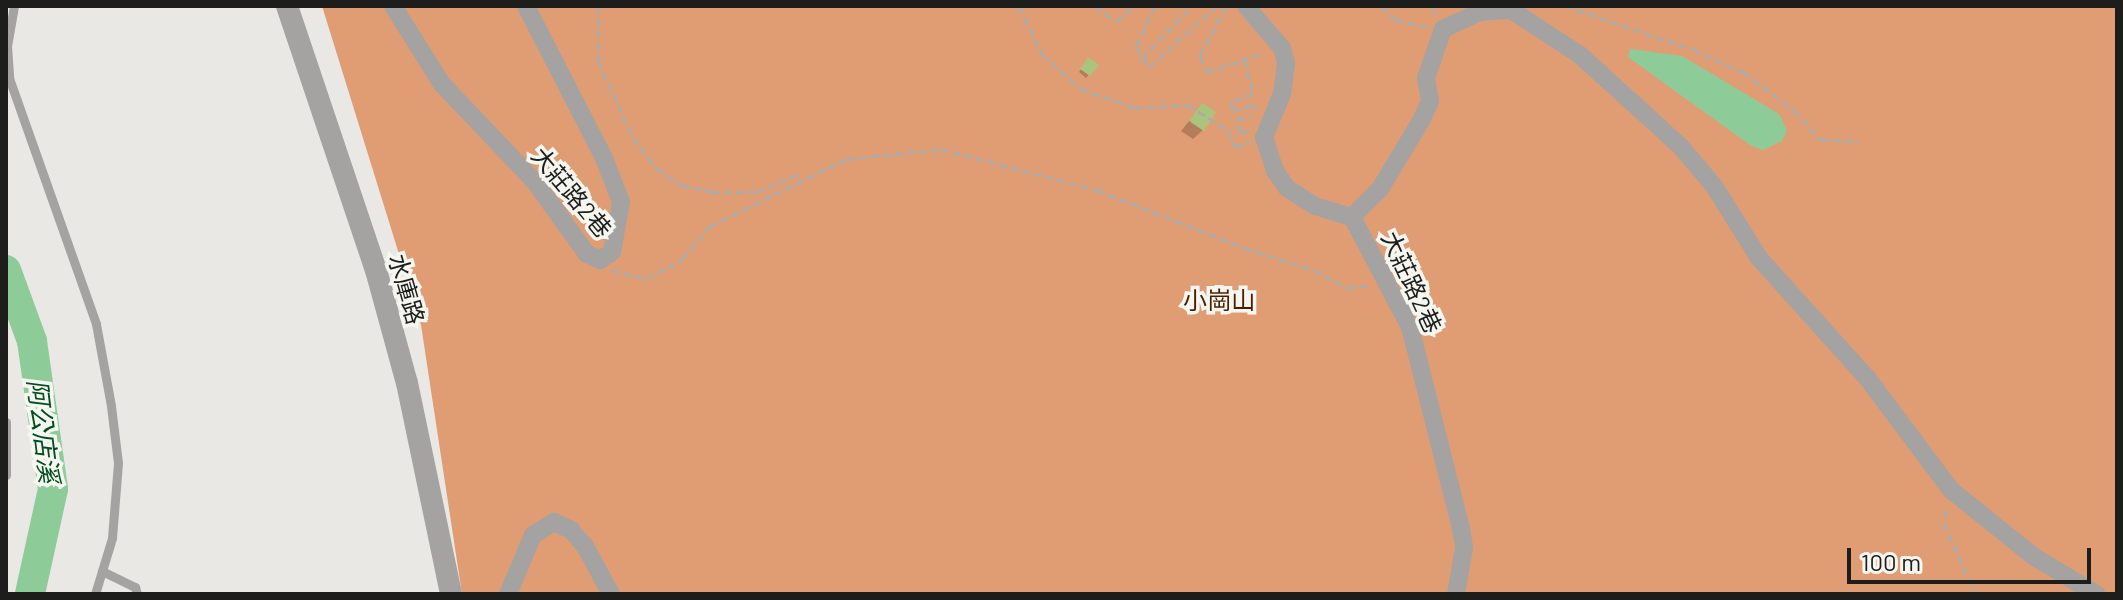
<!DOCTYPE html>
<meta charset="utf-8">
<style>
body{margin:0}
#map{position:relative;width:2123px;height:600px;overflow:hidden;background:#e9e8e4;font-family:Barlow,"Noto Sans TC",sans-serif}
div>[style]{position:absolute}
.forest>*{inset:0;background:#e09d73}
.water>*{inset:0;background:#8dcc99}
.shadow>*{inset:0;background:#0003}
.river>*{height:30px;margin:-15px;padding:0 15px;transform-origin:15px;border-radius:15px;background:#8dcc99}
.building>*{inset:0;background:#aac47e}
.path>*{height:3px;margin-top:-1.5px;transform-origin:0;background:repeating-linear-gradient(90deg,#acaba8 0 8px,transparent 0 12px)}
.service>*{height:9px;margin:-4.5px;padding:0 4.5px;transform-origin:4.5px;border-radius:4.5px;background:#a4a3a1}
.minor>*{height:18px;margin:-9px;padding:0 9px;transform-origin:9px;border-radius:9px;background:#a4a3a1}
.tertiary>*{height:22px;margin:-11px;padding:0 11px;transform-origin:11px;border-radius:11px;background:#a4a3a1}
span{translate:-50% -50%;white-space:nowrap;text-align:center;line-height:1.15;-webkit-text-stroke:7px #f6f6f1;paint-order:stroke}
.street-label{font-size:24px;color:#1d1d1b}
.park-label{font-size:24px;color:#491f00}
.water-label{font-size:26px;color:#014e1f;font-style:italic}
.frame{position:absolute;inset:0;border:8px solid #1d1d1b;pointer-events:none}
.scale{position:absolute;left:1847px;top:548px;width:244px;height:36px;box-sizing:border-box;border:4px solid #1d1d1b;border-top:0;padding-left:10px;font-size:24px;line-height:28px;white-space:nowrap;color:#1d1d1b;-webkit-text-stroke:6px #f6f6f1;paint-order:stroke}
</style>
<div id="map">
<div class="forest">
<i style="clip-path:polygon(322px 6px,2117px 6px,2117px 594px,462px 594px,421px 325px)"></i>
</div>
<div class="water">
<i style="clip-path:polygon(1630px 49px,1682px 56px,1779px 114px,1787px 130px,1782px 141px,1763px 150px,1750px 145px,1628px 57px)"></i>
</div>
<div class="shadow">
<i style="clip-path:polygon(1086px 62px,1096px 66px,1086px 78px,1079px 72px)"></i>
<i style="clip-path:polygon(1202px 105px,1203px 130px,1193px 139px,1181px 131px)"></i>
</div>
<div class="river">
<i style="left:6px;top:270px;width:76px;rotate:69.9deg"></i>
<i style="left:32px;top:341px;width:149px;rotate:81.9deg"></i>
<i style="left:53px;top:489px;width:107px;rotate:102.4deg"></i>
</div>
<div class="building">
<i style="clip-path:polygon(1088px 57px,1099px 65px,1090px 76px,1080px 69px)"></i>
<i style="clip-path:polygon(1202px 103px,1216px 112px,1204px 131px,1189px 121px)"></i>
</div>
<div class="path">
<i style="left:599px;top:6px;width:55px;rotate:91deg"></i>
<i style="left:598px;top:61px;width:85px;rotate:65.6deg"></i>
<i style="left:633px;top:138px;width:39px;rotate:52deg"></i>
<i style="left:657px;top:169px;width:30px;rotate:33deg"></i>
<i style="left:682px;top:185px;width:31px;rotate:13deg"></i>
<i style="left:712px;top:192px;width:45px"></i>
<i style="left:757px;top:192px;width:47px;rotate:-23.8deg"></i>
<i style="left:1019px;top:6px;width:53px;rotate:64.4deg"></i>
<i style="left:1042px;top:54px;width:52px;rotate:41.9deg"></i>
<i style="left:1081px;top:89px;width:57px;rotate:19.4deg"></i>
<i style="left:1135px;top:108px;width:53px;rotate:-3.2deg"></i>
<i style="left:1188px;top:105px;width:47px;rotate:32deg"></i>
<i style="left:1228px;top:130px;width:18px;rotate:68deg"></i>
<i style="left:1235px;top:147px;width:16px;rotate:-18deg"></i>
<i style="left:1095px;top:6px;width:26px;rotate:37deg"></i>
<i style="left:1116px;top:22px;width:24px;rotate:-42deg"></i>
<i style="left:1155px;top:6px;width:44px;rotate:115.4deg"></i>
<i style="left:1136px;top:46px;width:25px;rotate:58deg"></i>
<i style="left:1149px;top:67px;width:91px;rotate:-41.9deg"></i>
<i style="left:1226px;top:6px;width:56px;rotate:117.5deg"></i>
<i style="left:1200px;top:56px;width:17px;rotate:66deg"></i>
<i style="left:1207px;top:72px;width:60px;rotate:-18.4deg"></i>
<i style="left:1382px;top:6px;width:20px;rotate:45deg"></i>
<i style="left:1396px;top:20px;width:33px;rotate:12deg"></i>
<i style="left:1433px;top:6px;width:9px;rotate:72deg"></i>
<i style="left:1565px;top:6px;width:135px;rotate:18.6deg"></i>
<i style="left:1693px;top:49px;width:55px;rotate:24.7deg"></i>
<i style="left:1743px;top:72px;width:64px;rotate:36.7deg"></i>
<i style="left:1794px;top:110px;width:40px;rotate:48deg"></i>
<i style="left:1821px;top:140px;width:38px;rotate:2deg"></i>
<i style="left:1142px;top:58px;width:72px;rotate:-46.1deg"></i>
<i style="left:1244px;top:60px;width:35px;rotate:75deg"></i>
<i style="left:1253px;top:94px;width:23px;rotate:162deg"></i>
<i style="left:1231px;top:101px;width:10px;rotate:79deg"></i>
<i style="left:1233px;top:111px;width:22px;rotate:-18deg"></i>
<i style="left:1254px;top:104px;width:6px;rotate:72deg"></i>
<i style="left:1249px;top:130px;width:9px;rotate:162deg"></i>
<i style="left:1240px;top:133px;width:14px;rotate:-102deg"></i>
<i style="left:1237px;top:119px;width:16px;rotate:-14deg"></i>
<i style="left:612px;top:270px;width:36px;rotate:14deg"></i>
<i style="left:647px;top:279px;width:40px;rotate:-29.7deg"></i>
<i style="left:682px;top:259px;width:43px;rotate:-49.7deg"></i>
<i style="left:710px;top:226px;width:153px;rotate:-26.1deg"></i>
<i style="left:847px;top:159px;width:95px;rotate:-6.1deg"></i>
<i style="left:941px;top:149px;width:161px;rotate:14.7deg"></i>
<i style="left:1097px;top:190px;width:158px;rotate:21.5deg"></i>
<i style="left:1244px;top:248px;width:73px;rotate:17.4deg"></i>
<i style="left:1314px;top:270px;width:38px;rotate:29deg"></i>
<i style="left:1347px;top:288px;width:22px;rotate:-8deg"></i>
<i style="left:1947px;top:510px;width:13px;rotate:103deg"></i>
<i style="left:1944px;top:523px;width:77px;rotate:66.4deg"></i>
</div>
<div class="service">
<i style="left:14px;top:6px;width:41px;rotate:99.9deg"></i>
<i style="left:7px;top:46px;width:32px;rotate:86deg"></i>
<i style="left:9px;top:78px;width:261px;rotate:70.5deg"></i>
<i style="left:96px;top:324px;width:83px;rotate:79.6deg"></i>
<i style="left:111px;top:406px;width:57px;rotate:83deg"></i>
<i style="left:118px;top:463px;width:75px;rotate:94.6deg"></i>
<i style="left:112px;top:538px;width:59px;rotate:106.9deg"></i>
<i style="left:6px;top:422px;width:53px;rotate:90deg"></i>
<i style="left:102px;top:571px;width:37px;rotate:26deg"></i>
<i style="left:135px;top:587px;width:7px;rotate:74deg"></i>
</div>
<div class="minor">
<i style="left:393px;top:6px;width:92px;rotate:57.9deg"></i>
<i style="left:442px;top:84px;width:135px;rotate:46.5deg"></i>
<i style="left:535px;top:182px;width:89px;rotate:54.2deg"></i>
<i style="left:587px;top:254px;width:14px;rotate:25deg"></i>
<i style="left:600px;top:260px;width:14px;rotate:-34deg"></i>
<i style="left:612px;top:252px;width:51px;rotate:-79.8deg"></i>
<i style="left:621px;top:202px;width:47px;rotate:-111.1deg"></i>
<i style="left:604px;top:158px;width:171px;rotate:-117.2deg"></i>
<i style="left:1246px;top:6px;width:55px;rotate:49.4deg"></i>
<i style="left:1282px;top:48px;width:16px;rotate:75deg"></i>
<i style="left:1286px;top:63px;width:31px;rotate:97deg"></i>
<i style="left:1282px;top:94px;width:47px;rotate:112.7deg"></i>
<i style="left:1264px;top:137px;width:36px;rotate:72deg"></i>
<i style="left:1275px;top:171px;width:21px;rotate:55deg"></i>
<i style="left:1287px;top:188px;width:33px;rotate:33deg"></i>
<i style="left:1315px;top:206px;width:39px;rotate:17deg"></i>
<i style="left:1352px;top:217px;width:124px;rotate:62.2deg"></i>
<i style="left:1410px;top:327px;width:207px;rotate:75.8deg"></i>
<i style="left:1461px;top:528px;width:20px;rotate:81deg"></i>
<i style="left:1464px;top:548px;width:47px;rotate:99.9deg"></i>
<i style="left:1352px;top:217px;width:40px;rotate:-45deg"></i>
<i style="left:1380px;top:189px;width:82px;rotate:-59deg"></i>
<i style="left:1422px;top:119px;width:20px;rotate:-66deg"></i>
<i style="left:1430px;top:101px;width:23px;rotate:-100deg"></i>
<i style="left:1426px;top:78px;width:52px;rotate:-70.9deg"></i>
<i style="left:1443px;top:29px;width:41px;rotate:-24.7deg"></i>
<i style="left:1480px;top:12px;width:31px;rotate:-4deg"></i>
<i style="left:1511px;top:10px;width:82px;rotate:33.1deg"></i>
<i style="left:1580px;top:55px;width:137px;rotate:42.3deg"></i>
<i style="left:1681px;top:147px;width:51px;rotate:49.8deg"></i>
<i style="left:1714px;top:186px;width:85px;rotate:58deg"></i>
<i style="left:1759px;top:258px;width:163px;rotate:48deg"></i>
<i style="left:1868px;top:379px;width:139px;rotate:53.2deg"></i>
<i style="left:1951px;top:490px;width:105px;rotate:38.8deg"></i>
<i style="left:2033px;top:556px;width:74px;rotate:31.1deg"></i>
<i style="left:508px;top:594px;width:64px;rotate:-67deg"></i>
<i style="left:533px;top:535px;width:25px;rotate:-32deg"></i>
<i style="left:554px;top:522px;width:19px;rotate:25deg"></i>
<i style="left:571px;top:530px;width:21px;rotate:49deg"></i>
<i style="left:585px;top:546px;width:55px;rotate:61.6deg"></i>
</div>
<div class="tertiary">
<i style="left:287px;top:6px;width:279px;rotate:71.4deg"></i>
<i style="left:376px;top:270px;width:117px;rotate:74.7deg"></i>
<i style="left:407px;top:383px;width:216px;rotate:78.2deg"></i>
</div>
<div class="street-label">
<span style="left:572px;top:192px;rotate:50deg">大莊路2巷</span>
<span style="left:1412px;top:282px;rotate:65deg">大莊路2巷</span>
<span style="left:407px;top:289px;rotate:74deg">水庫路</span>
</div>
<div class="park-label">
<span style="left:1219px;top:300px">小崗山</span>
</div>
<div class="water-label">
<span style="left:44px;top:431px;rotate:83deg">阿公店溪</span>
</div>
<div class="frame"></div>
<div class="scale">100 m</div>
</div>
